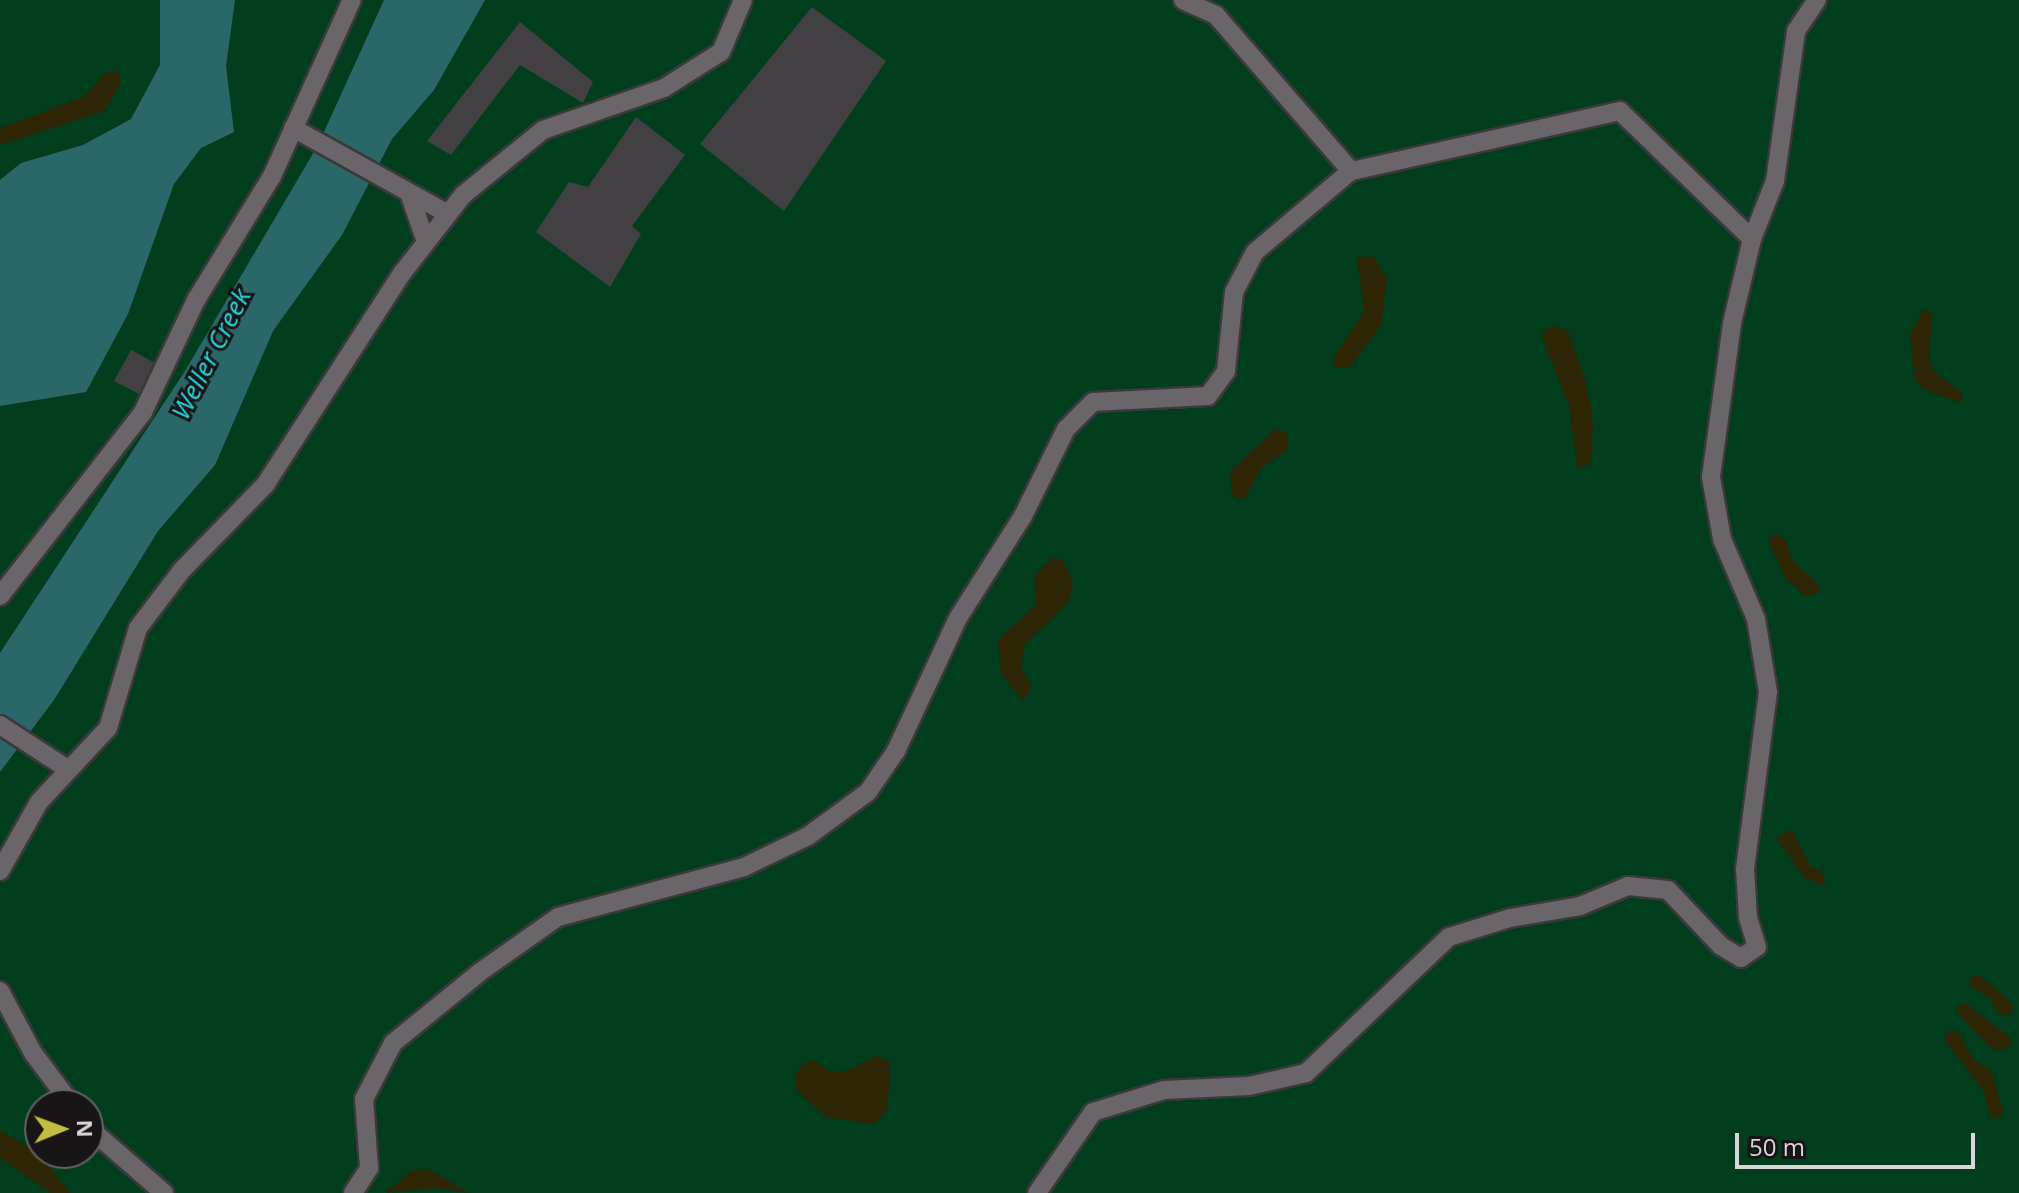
<!DOCTYPE html>
<style>
body{margin:0}
#map{position:relative;width:2019px;height:1193px;overflow:hidden;background:#211e21;font-family:"Open Sans",sans-serif}
div>[style]{position:absolute}
.green>*{inset:0;background:#003e1e}
.sand>*{inset:0;background:#2e2604}
.water>*{inset:0;background:#2a6768}
.building>*{inset:0;background:#434043}
.roads{filter:drop-shadow(2px 0 #3c393b) drop-shadow(-2px 0 #3c393b) drop-shadow(0 2px #3c393b) drop-shadow(0 -2px #3c393b)}
.lane>*{height:18px;margin:-9px;padding:0 9px;transform-origin:9px;border-radius:9px;background:#696569}
span{translate:-50% -50%;white-space:nowrap;text-align:center;line-height:1.15;-webkit-text-stroke:6px #181517;paint-order:stroke}
.water-label{font-size:26px;color:#21dbde;font-style:italic}
.north{position:absolute;left:24px;top:1089px;width:80px;height:80px;box-sizing:border-box;background:#181517;border:2px solid #656264;border-radius:50%;rotate:89deg;font-size:22px;font-weight:700;line-height:32px;text-align:center;color:#d8d6d8}
.north::after{content:'';display:block;margin:auto;width:28px;height:36px;background:#c1be40;clip-path:polygon(50% 0,100% 100%,50% 72%,0 100%)}
.scale{position:absolute;left:1735px;top:1133px;width:240px;height:36px;box-sizing:border-box;border:4px solid #d8d6d8;border-top:0;padding-left:10px;font-size:24px;line-height:28px;white-space:nowrap;color:#d8d6d8;-webkit-text-stroke:6px #181517;paint-order:stroke}
</style>
<div id="map">
<div class="green">
<i style="clip-path:polygon(evenodd,0 0,2019px 0,2019px 1193px,0 1193px,0 0,40px 1105px,88px 1105px,88px 1153px,40px 1153px,40px 1105px)"></i>
</div>
<div class="sand">
<i style="clip-path:polygon(120px 70px,119px 87px,104px 111px,0 145px,0 128px,85px 96px,104px 74px)"></i>
<i style="clip-path:polygon(1373px 256px,1387px 279px,1381px 325px,1349px 368px,1334px 368px,1333px 358px,1364px 312px,1357px 258px)"></i>
<i style="clip-path:polygon(1924px 309px,1932px 313px,1929px 358px,1933px 371px,1962px 392px,1961px 403px,1923px 389px,1914px 378px,1910px 334px)"></i>
<i style="clip-path:polygon(1554px 326px,1568px 331px,1586px 383px,1593px 425px,1590px 466px,1577px 467px,1569px 406px,1542px 338px,1544px 330px)"></i>
<i style="clip-path:polygon(1277px 428px,1288px 435px,1288px 449px,1261px 468px,1244px 500px,1232px 496px,1230px 471px)"></i>
<i style="clip-path:polygon(1776px 534px,1786px 539px,1792px 560px,1817px 583px,1820px 592px,1806px 596px,1787px 580px,1769px 544px,1769px 537px)"></i>
<i style="clip-path:polygon(1052px 557px,1063px 560px,1073px 584px,1069px 601px,1023px 646px,1022px 670px,1032px 686px,1023px 701px,1000px 673px,998px 640px,1036px 604px,1034px 577px)"></i>
<i style="clip-path:polygon(1792px 829px,1810px 866px,1823px 873px,1825px 887px,1803px 877px,1776px 837px)"></i>
<i style="clip-path:polygon(1980px 975px,2014px 1005px,2011px 1015px,1999px 1014px,1990px 998px,1969px 986px,1970px 977px)"></i>
<i style="clip-path:polygon(1965px 1003px,2013px 1040px,2004px 1050px,1991px 1049px,1957px 1013px,1957px 1006px)"></i>
<i style="clip-path:polygon(1947px 1031px,1958px 1031px,1974px 1060px,1991px 1070px,2004px 1114px,1995px 1119px,1989px 1112px,1984px 1092px,1944px 1040px)"></i>
<i style="clip-path:polygon(877px 1056px,890px 1061px,890px 1073px,887px 1110px,874px 1124px,826px 1117px,797px 1091px,794px 1076px,803px 1064px,814px 1060px,830px 1072px,845px 1071px)"></i>
<i style="clip-path:polygon(0 1131px,39px 1153px,70px 1193px,50px 1193px,0 1158px)"></i>
<i style="clip-path:polygon(429px 1169px,469px 1193px,435px 1188px,385px 1193px,412px 1170px)"></i>
</div>
<div class="water">
<i style="clip-path:polygon(160px 0,235px 0,226px 66px,234px 132px,201px 148px,174px 184px,128px 314px,86px 392px,0 406px,0 180px,21px 163px,83px 145px,131px 119px,160px 65px)"></i>
<i style="clip-path:polygon(384px 0,485px 0,434px 90px,392px 139px,342px 235px,273px 331px,215px 465px,158px 531px,54px 700px,0 772px,0 653px,185px 371px,318px 145px)"></i>
</div>
<div class="building">
<i style="clip-path:polygon(812px 7px,886px 61px,784px 211px,700px 144px)"></i>
<i style="clip-path:polygon(520px 22px,593px 82px,583px 103px,520px 65px,451px 155px,427px 141px)"></i>
<i style="clip-path:polygon(636px 117px,685px 155px,632px 226px,641px 234px,610px 287px,536px 232px,569px 182px,588px 187px)"></i>
<i style="clip-path:polygon(131px 350px,155px 363px,139px 394px,114px 381px)"></i>
</div>
<div class="roads">
<div class="lane">
<i style="left:293px;top:128px;width:177px;rotate:29deg"></i>
<i style="left:409px;top:193px;width:52px;rotate:70.9deg"></i>
<i style="left:1752px;top:239px;width:62px;rotate:-68.4deg"></i>
<i style="left:1775px;top:181px;width:151px;rotate:-82deg"></i>
<i style="left:1796px;top:31px;width:37px;rotate:-56deg"></i>
<i style="left:0;top:596px;width:233px;rotate:-52.1deg"></i>
<i style="left:143px;top:412px;width:124px;rotate:-64.7deg"></i>
<i style="left:196px;top:300px;width:145px;rotate:-58.5deg"></i>
<i style="left:272px;top:176px;width:193px;rotate:-65.6deg"></i>
<i style="left:0;top:725px;width:82px;rotate:33.1deg"></i>
<i style="left:0;top:871px;width:79px;rotate:-60.5deg"></i>
<i style="left:39px;top:802px;width:101px;rotate:-47deg"></i>
<i style="left:108px;top:728px;width:104px;rotate:-73.3deg"></i>
<i style="left:138px;top:628px;width:73px;rotate:-52.8deg"></i>
<i style="left:182px;top:570px;width:119px;rotate:-45.7deg"></i>
<i style="left:265px;top:485px;width:254px;rotate:-57.1deg"></i>
<i style="left:403px;top:272px;width:98px;rotate:-52.1deg"></i>
<i style="left:463px;top:195px;width:103px;rotate:-39.1deg"></i>
<i style="left:543px;top:130px;width:128px;rotate:-19.1deg"></i>
<i style="left:664px;top:88px;width:67px;rotate:-32.3deg"></i>
<i style="left:721px;top:52px;width:56px;rotate:-67.1deg"></i>
<i style="left:0;top:991px;width:70px;rotate:62deg"></i>
<i style="left:33px;top:1053px;width:65px;rotate:53.1deg"></i>
<i style="left:88px;top:1127px;width:101px;rotate:41deg"></i>
<i style="left:353px;top:1193px;width:30px;rotate:-57deg"></i>
<i style="left:369px;top:1168px;width:69px;rotate:-94.1deg"></i>
<i style="left:364px;top:1099px;width:63px;rotate:-62.6deg"></i>
<i style="left:393px;top:1043px;width:112px;rotate:-39.2deg"></i>
<i style="left:480px;top:972px;width:95px;rotate:-35.2deg"></i>
<i style="left:558px;top:917px;width:193px;rotate:-15deg"></i>
<i style="left:744px;top:867px;width:71px;rotate:-25.8deg"></i>
<i style="left:808px;top:836px;width:74px;rotate:-36.3deg"></i>
<i style="left:868px;top:792px;width:50px;rotate:-55.7deg"></i>
<i style="left:896px;top:751px;width:147px;rotate:-65deg"></i>
<i style="left:958px;top:618px;width:121px;rotate:-57.5deg"></i>
<i style="left:1023px;top:516px;width:97px;rotate:-63.7deg"></i>
<i style="left:1066px;top:429px;width:38px;rotate:-45deg"></i>
<i style="left:1093px;top:402px;width:115px;rotate:-3deg"></i>
<i style="left:1208px;top:396px;width:31px;rotate:-54deg"></i>
<i style="left:1226px;top:371px;width:79px;rotate:-84.2deg"></i>
<i style="left:1234px;top:292px;width:45px;rotate:-62.3deg"></i>
<i style="left:1255px;top:252px;width:126px;rotate:-40.2deg"></i>
<i style="left:1351px;top:171px;width:206px;rotate:-130.9deg"></i>
<i style="left:1216px;top:15px;width:36px;rotate:-156deg"></i>
<i style="left:1037px;top:1193px;width:98px;rotate:-55.3deg"></i>
<i style="left:1093px;top:1112px;width:74px;rotate:-17.2deg"></i>
<i style="left:1164px;top:1090px;width:85px;rotate:-2.7deg"></i>
<i style="left:1249px;top:1086px;width:58px;rotate:-12.8deg"></i>
<i style="left:1306px;top:1073px;width:197px;rotate:-43.6deg"></i>
<i style="left:1449px;top:937px;width:64px;rotate:-17.3deg"></i>
<i style="left:1510px;top:918px;width:71px;rotate:-9.7deg"></i>
<i style="left:1580px;top:906px;width:52px;rotate:-22.6deg"></i>
<i style="left:1628px;top:886px;width:40px;rotate:5.7deg"></i>
<i style="left:1668px;top:890px;width:77px;rotate:46.6deg"></i>
<i style="left:1721px;top:946px;width:23px;rotate:31deg"></i>
<i style="left:1741px;top:958px;width:19px;rotate:-35deg"></i>
<i style="left:1757px;top:947px;width:30px;rotate:-107deg"></i>
<i style="left:1748px;top:918px;width:49px;rotate:-93.5deg"></i>
<i style="left:1745px;top:869px;width:178px;rotate:-82.6deg"></i>
<i style="left:1768px;top:692px;width:74px;rotate:-99.3deg"></i>
<i style="left:1756px;top:619px;width:87px;rotate:-113deg"></i>
<i style="left:1722px;top:539px;width:63px;rotate:-100.1deg"></i>
<i style="left:1711px;top:477px;width:155px;rotate:-82.2deg"></i>
<i style="left:1732px;top:323px;width:86px;rotate:-76.6deg"></i>
<i style="left:1752px;top:239px;width:184px;rotate:-135.9deg"></i>
<i style="left:1620px;top:111px;width:276px;rotate:167.4deg"></i>
</div>
</div>
<div class="water-label">
<span style="left:211px;top:354px;rotate:-63deg">Weller Creek</span>
</div>
<div class="north">N</div>
<div class="scale">50 m</div>
</div>
